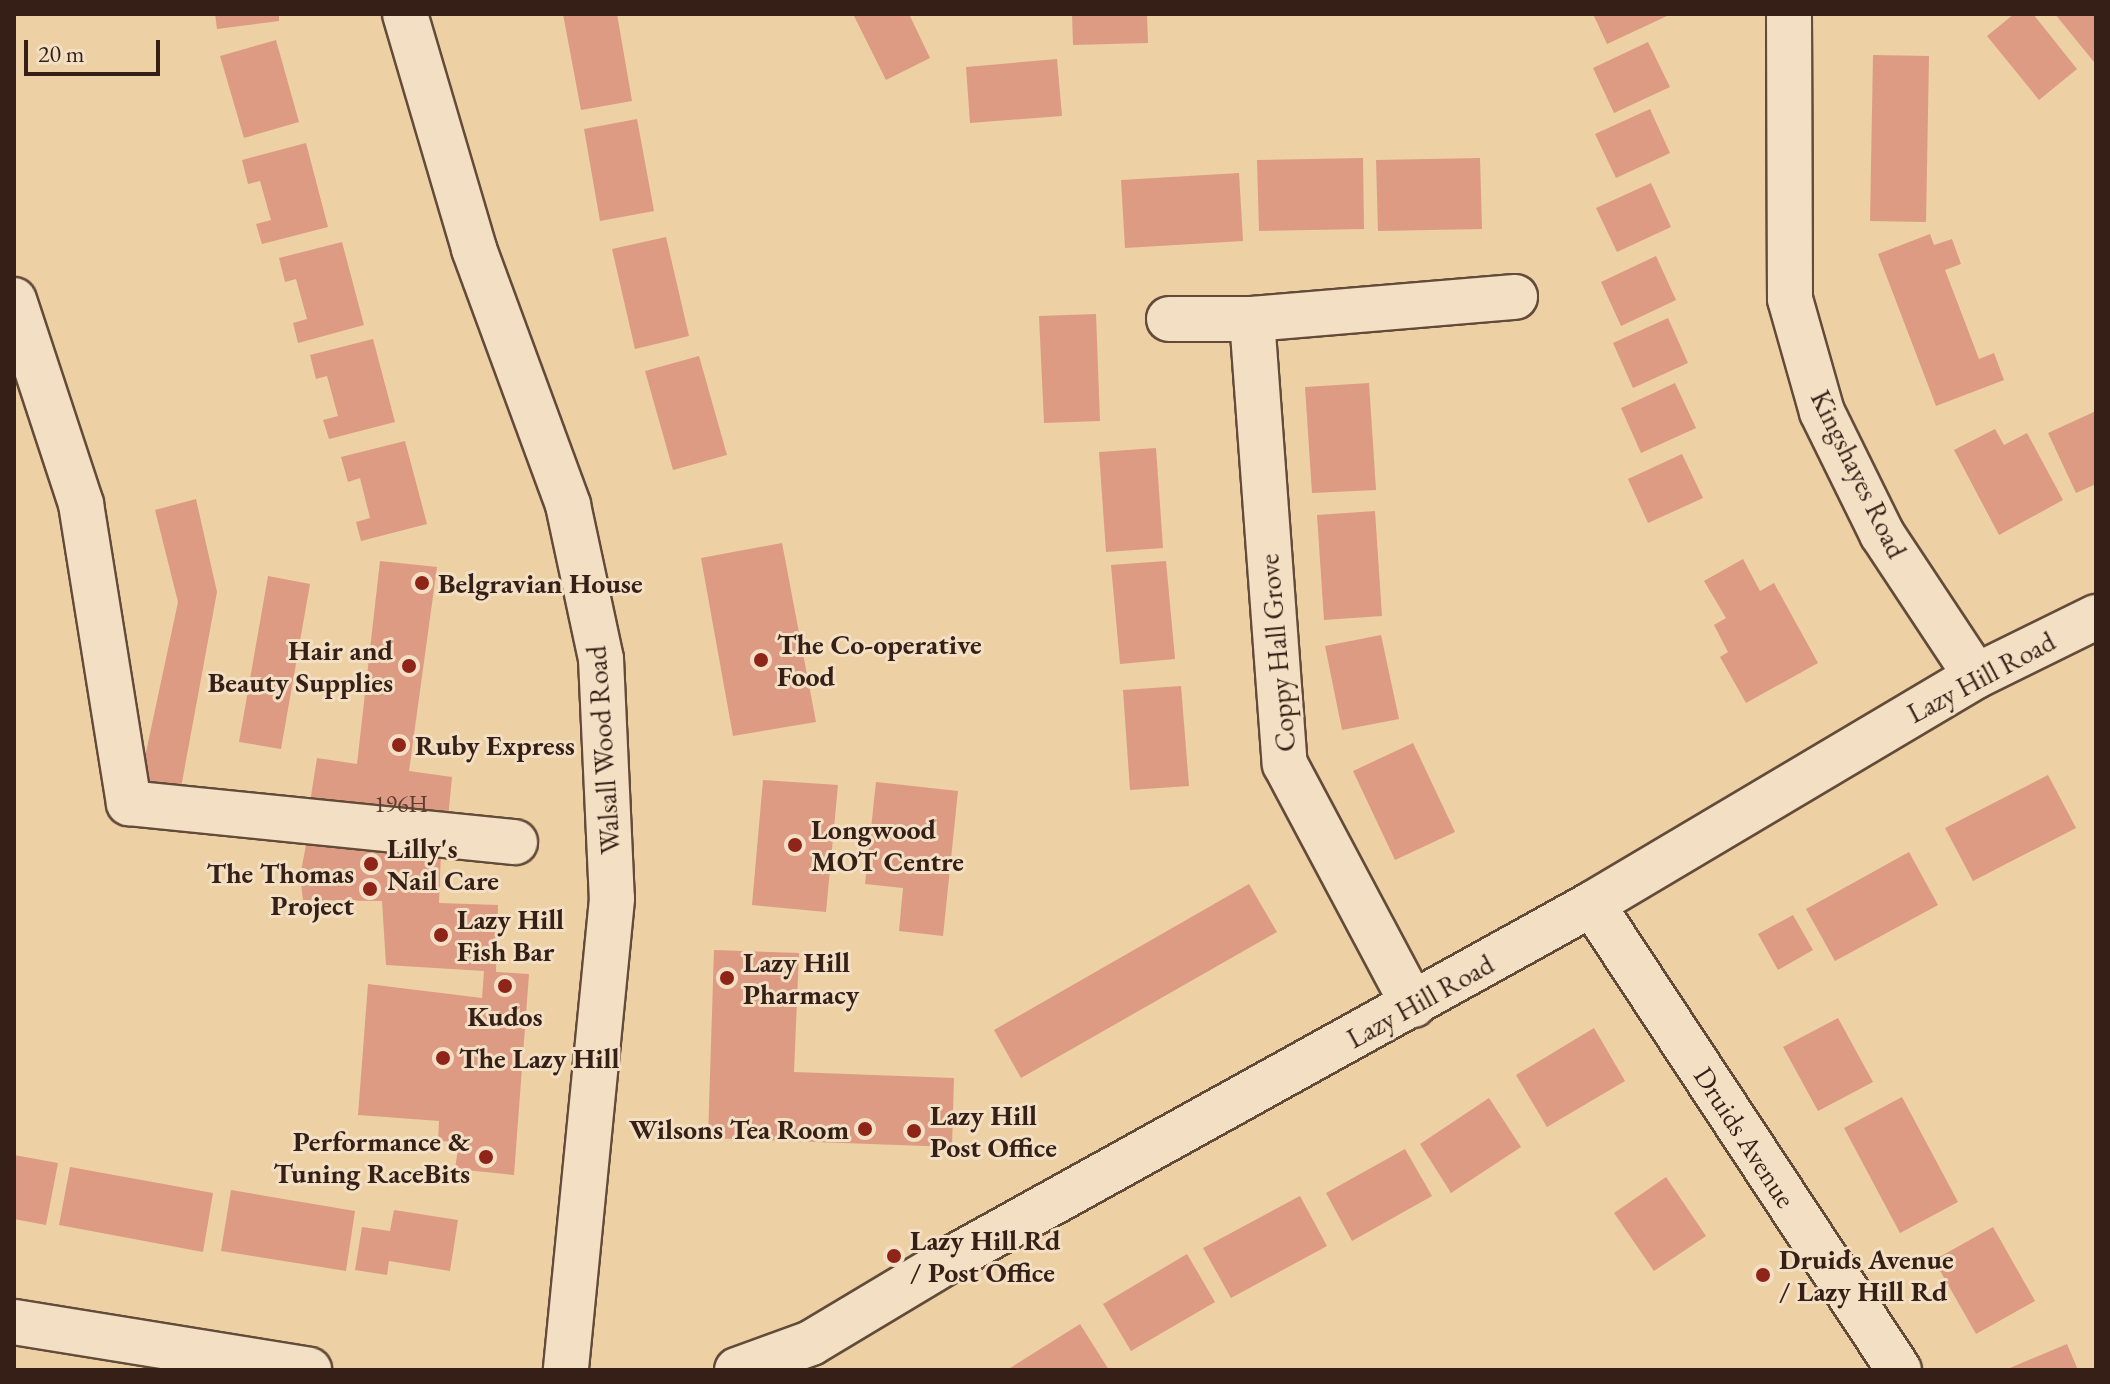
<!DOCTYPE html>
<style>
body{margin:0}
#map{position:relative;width:2110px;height:1384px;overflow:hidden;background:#edd0a4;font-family:"EB Garamond",serif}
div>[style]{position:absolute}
.building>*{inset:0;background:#dd9b84}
.roads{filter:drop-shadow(2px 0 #634b3a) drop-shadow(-2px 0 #634b3a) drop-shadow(0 2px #634b3a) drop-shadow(0 -2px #634b3a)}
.minor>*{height:44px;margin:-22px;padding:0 22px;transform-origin:22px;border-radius:22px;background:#f3e0c4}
.dots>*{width:22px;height:22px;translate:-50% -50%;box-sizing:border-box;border:4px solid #f3e0c4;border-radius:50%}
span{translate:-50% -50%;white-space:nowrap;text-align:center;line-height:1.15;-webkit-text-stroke:6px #f3e0c4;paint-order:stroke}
.number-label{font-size:24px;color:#5f3e32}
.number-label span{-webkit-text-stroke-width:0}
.street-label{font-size:28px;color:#351f17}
.poi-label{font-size:28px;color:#351f17;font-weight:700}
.left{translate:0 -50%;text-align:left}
.right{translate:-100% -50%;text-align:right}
.frame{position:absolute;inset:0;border:16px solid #351f17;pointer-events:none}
.scale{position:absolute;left:24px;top:40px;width:136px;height:36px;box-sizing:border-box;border:4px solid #351f17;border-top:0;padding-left:10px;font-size:24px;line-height:28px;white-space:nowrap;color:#351f17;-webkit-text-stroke:6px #f3e0c4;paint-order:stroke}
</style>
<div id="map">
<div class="building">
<i style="clip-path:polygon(215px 14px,279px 14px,279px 21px,217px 29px)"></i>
<i style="clip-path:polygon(563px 14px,617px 14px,632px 101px,581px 110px)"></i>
<i style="clip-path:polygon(853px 14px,909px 14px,930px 58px,886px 80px)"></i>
<i style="clip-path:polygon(1072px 14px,1147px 14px,1148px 43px,1073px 45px)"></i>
<i style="clip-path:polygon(1593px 14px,1666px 14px,1667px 16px,1607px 44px)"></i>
<i style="clip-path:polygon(2014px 14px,2033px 14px,2077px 69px,2039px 100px,1987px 36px)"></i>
<i style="clip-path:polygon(2055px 14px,2096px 14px,2096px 60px,2094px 62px)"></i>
<i style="clip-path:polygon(276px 40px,299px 122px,244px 138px,220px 56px)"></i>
<i style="clip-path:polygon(1648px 42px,1670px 87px,1614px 113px,1593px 68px)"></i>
<i style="clip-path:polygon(1873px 55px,1929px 56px,1926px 222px,1870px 221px)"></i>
<i style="clip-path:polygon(1057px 59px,1062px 116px,970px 123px,966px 67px)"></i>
<i style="clip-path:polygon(1650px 109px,1670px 153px,1616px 178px,1595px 134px)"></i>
<i style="clip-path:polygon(637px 119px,654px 211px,600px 221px,584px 129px)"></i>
<i style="clip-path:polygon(306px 143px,328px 227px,262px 244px,256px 224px,271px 220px,260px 181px,248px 184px,242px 160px)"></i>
<i style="clip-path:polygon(1363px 158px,1364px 229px,1259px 231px,1257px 160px)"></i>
<i style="clip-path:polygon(1480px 158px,1482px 229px,1378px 231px,1376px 160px)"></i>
<i style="clip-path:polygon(1239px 173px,1243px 241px,1125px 248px,1121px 180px)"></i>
<i style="clip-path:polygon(1651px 183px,1671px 227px,1617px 252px,1596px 208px)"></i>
<i style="clip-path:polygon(1930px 234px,1934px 245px,1952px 239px,1961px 264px,1945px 270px,1979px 359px,1994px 353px,2004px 380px,1936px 406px,1878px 254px)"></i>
<i style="clip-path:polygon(666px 237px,689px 336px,635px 349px,612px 249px)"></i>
<i style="clip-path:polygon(342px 242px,364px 325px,298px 343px,293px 323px,307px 319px,296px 279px,285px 282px,279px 258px)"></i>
<i style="clip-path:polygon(1656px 256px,1676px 300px,1621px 326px,1601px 282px)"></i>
<i style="clip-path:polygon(1096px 314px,1100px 421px,1044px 423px,1039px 316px)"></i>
<i style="clip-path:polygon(1668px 318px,1688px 363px,1633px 388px,1613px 343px)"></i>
<i style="clip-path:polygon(373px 339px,395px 422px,329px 439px,323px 420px,338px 416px,327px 376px,316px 379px,310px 355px)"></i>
<i style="clip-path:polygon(699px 356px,727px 455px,673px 470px,645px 371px)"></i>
<i style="clip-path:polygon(1369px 383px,1376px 490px,1312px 493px,1305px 387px)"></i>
<i style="clip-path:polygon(1675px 383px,1696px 428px,1641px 453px,1621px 408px)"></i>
<i style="clip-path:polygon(2096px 411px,2096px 484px,2076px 493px,2048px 433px)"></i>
<i style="clip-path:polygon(1995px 429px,2004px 445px,2027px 433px,2063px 500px,1999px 535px,1954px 450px)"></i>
<i style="clip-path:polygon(405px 441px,427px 524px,361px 541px,356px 522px,370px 518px,360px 478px,348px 482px,341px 457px)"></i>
<i style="clip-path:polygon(1156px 448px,1163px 548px,1106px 552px,1099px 452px)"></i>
<i style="clip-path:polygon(1682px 454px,1703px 498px,1648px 523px,1628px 479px)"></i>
<i style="clip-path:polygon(196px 499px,217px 592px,180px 793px,139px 785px,178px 602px,155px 510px)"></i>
<i style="clip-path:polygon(1375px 511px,1382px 616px,1324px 620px,1317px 515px)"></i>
<i style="clip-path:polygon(782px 543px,816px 722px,733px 736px,701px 558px)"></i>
<i style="clip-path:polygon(1743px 559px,1760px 591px,1774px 583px,1818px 663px,1746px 703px,1720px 657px,1728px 652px,1714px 625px,1726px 618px,1704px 581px)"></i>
<i style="clip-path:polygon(380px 561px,437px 567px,409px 771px,452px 777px,447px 829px,308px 815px,317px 758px,357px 764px)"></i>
<i style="clip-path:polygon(1166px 561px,1175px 659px,1120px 664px,1111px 565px)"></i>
<i style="clip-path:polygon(268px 576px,310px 584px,281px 749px,239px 742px)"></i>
<i style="clip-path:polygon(1381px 635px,1399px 719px,1342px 730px,1325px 646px)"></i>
<i style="clip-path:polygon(1181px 686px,1189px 786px,1130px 790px,1123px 690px)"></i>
<i style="clip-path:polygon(1413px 743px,1455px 832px,1395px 860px,1353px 771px)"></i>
<i style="clip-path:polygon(2048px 775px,2076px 828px,1973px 881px,1945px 828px)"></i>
<i style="clip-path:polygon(763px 780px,838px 785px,826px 912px,752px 905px)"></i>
<i style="clip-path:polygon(876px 782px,958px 791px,943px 936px,899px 931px,903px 888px,865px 884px)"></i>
<i style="clip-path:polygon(308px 835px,441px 852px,439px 903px,498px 905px,496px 972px,529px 974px,514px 1175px,455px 1169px,459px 1142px,438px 1141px,439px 1121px,358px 1115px,368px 984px,482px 998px,484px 971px,386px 965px,382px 901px,303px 900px,300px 876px)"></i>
<i style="clip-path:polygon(1909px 852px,1938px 905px,1835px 961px,1806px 909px)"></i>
<i style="clip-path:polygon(1249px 884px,1277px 932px,1021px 1078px,994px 1030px)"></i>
<i style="clip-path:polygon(1793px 915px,1813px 950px,1778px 970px,1758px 934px)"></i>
<i style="clip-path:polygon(714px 950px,799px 953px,794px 1072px,954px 1078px,952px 1147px,708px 1138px)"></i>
<i style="clip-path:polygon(1838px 1018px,1873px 1082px,1818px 1111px,1783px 1047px)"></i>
<i style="clip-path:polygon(1594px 1028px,1625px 1081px,1547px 1127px,1516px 1075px)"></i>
<i style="clip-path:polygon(1902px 1097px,1958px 1202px,1900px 1233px,1844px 1128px)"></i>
<i style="clip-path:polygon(1489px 1098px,1521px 1147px,1451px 1193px,1420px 1144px)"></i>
<i style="clip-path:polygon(1405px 1149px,1432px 1196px,1352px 1241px,1326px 1193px)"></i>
<i style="clip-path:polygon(14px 1155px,58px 1163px,46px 1225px,14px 1219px)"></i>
<i style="clip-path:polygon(70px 1167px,213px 1193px,203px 1252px,59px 1225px)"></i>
<i style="clip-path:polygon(1666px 1177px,1706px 1236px,1654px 1271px,1614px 1213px)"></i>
<i style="clip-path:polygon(231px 1190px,355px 1211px,346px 1271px,221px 1251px)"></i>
<i style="clip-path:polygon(1300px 1196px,1327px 1246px,1231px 1298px,1203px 1248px)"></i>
<i style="clip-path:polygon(394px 1210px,458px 1220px,450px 1271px,389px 1261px,387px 1275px,355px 1270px,362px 1227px,390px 1231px)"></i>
<i style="clip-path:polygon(1993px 1227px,2035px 1301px,1976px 1334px,1934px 1260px)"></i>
<i style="clip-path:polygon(1187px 1254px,1215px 1302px,1131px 1351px,1103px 1304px)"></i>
<i style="clip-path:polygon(1080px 1324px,1109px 1370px,1007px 1370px)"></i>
<i style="clip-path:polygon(2067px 1344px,2078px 1370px,2005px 1370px)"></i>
</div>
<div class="roads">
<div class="minor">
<i style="left:405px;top:14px;width:245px;rotate:73.6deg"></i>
<i style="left:474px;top:249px;width:273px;rotate:69.8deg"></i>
<i style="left:568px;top:505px;width:157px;rotate:77.9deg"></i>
<i style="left:601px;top:659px;width:240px;rotate:87.4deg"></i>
<i style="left:612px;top:899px;width:473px;rotate:95.6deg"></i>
<i style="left:1789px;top:14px;width:285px;rotate:89.8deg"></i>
<i style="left:1790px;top:299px;width:117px;rotate:74.2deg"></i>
<i style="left:1822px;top:412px;width:136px;rotate:63.8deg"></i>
<i style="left:1882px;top:534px;width:170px;rotate:56.5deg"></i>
<i style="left:14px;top:300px;width:215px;rotate:71.8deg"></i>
<i style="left:81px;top:504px;width:303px;rotate:80.9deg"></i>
<i style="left:129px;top:803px;width:388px;rotate:5.8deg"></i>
<i style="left:1169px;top:319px;width:83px"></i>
<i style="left:1252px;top:319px;width:264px;rotate:-4.8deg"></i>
<i style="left:1252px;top:319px;width:446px;rotate:85.8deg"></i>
<i style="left:1285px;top:764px;width:273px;rotate:62deg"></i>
<i style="left:1592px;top:904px;width:558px;rotate:56.62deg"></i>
<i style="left:14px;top:1322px;width:299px;rotate:9.2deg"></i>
<i style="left:737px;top:1370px;width:79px;rotate:-20deg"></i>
<i style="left:811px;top:1343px;width:171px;rotate:-30.9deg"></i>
<i style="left:958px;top:1255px;width:725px;rotate:-28.97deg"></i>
<i style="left:1592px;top:904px;width:447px;rotate:-30.7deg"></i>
<i style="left:1976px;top:676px;width:134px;rotate:-26.2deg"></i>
</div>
</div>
<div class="dots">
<i style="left:422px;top:583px;background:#8f2418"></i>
<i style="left:761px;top:660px;background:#8f2418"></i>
<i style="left:409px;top:666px;background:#8f2418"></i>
<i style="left:399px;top:745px;background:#8f2418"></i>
<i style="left:795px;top:845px;background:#8f2418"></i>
<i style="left:371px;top:864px;background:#8f2418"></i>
<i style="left:370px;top:889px;background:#8f2418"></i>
<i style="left:441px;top:935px;background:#8f2418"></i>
<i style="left:727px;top:978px;background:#8f2418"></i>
<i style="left:505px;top:986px;background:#8f2418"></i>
<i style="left:443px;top:1058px;background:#8f2418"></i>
<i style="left:865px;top:1129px;background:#8f2418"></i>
<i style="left:914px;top:1131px;background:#8f2418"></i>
<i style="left:486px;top:1157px;background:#8f2418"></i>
<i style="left:894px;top:1256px;background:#8f2418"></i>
<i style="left:1763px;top:1275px;background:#8f2418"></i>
</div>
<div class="number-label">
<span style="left:401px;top:804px">196H</span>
</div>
<div class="street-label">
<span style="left:1859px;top:474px;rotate:64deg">Kingshayes Road</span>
<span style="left:1277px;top:653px;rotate:-95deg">Coppy Hall Grove</span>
<span style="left:1981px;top:677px;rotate:-28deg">Lazy Hill Road</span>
<span style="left:603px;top:750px;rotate:-94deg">Walsall Wood Road</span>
<span style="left:1420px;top:1001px;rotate:-29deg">Lazy Hill Road</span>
<span style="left:1745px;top:1137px;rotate:57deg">Druids Avenue</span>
</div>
<div class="poi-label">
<span class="left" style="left:438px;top:583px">Belgravian House</span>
<span class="left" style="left:777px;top:660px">The Co-operative<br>Food</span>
<span class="right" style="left:393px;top:666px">Hair and<br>Beauty Supplies</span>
<span class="left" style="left:415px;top:745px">Ruby Express</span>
<span class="left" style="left:811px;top:845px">Longwood<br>MOT Centre</span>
<span class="left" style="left:387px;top:864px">Lilly's<br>Nail Care</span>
<span class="right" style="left:354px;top:889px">The Thomas<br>Project</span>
<span class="left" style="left:457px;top:935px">Lazy Hill<br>Fish Bar</span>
<span class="left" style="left:743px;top:978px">Lazy Hill<br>Pharmacy</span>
<span style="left:505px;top:1016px">Kudos</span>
<span class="left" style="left:459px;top:1058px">The Lazy Hill</span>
<span class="left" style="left:930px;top:1131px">Lazy Hill<br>Post Office</span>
<span class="right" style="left:849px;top:1129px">Wilsons Tea Room</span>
<span class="right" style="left:470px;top:1157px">Performance &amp;<br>Tuning RaceBits</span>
<span class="left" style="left:910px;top:1256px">Lazy Hill Rd<br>/ Post Office</span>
<span class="left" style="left:1779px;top:1275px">Druids Avenue<br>/ Lazy Hill Rd</span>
</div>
<div class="frame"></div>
<div class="scale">20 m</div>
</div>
